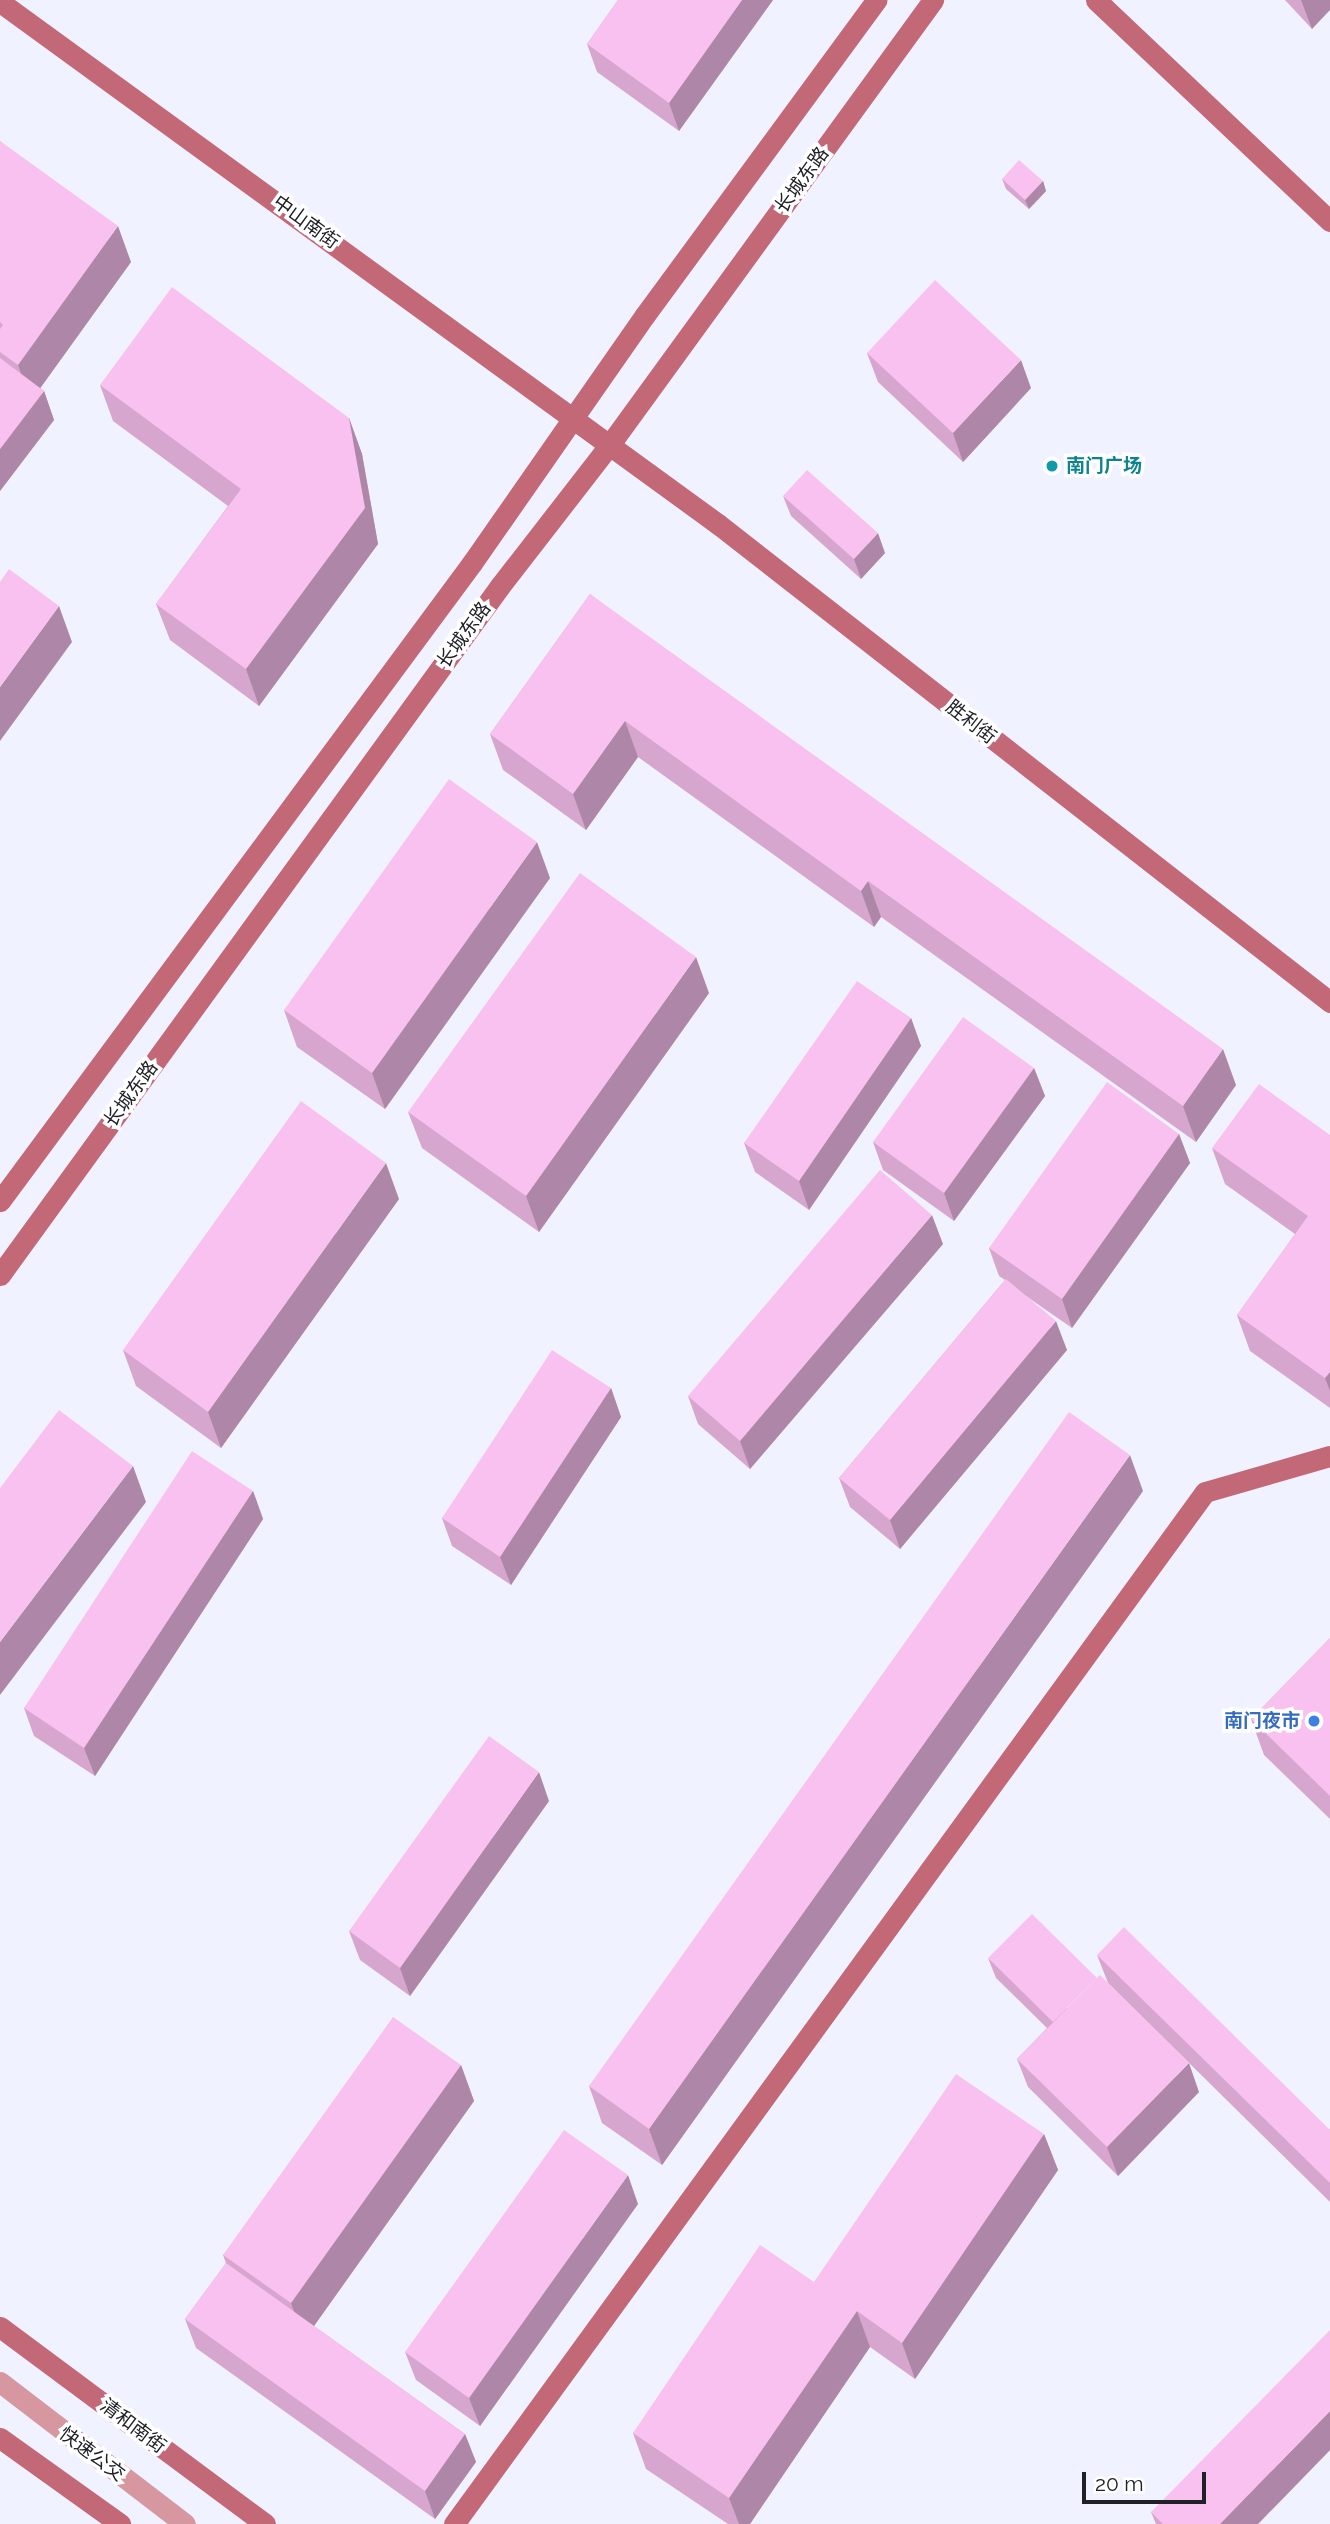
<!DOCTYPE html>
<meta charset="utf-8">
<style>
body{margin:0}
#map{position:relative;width:1330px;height:2524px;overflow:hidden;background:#f0f3ff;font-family:Raleway,"Noto Sans SC",sans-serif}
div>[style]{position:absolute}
.lane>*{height:21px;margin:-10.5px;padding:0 10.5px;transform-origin:10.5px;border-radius:10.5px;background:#d697a0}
.secondary>*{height:21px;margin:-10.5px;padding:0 10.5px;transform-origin:10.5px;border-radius:10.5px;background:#c36877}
.wall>*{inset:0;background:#d6a6ce}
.shaded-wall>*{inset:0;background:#ae87a8}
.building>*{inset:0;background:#f9c1f0}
.dots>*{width:19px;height:19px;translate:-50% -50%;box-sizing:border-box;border:4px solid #fff;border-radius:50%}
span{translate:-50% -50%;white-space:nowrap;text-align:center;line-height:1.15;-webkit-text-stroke:7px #fff;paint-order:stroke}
.street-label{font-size:19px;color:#202126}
.culture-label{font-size:19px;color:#0d838f;font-weight:700}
.left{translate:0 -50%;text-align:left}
.shop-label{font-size:19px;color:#366cbe;font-weight:700}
.right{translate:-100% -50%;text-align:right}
.scale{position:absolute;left:1082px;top:2472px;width:124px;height:32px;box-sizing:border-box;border:4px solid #202126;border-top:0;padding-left:9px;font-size:21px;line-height:24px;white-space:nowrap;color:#202126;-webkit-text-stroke:5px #fff;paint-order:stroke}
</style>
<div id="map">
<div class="lane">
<i style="left:0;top:2382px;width:233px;rotate:37.5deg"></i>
</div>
<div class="secondary">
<i style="left:1096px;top:0;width:322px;rotate:43.4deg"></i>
<i style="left:0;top:2px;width:888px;rotate:36.02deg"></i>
<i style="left:718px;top:524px;width:777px;rotate:37.99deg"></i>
<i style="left:0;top:1201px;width:794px;rotate:-53.51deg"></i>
<i style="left:472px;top:563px;width:302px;rotate:-55.1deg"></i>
<i style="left:645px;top:315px;width:391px;rotate:-53.7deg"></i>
<i style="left:0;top:1275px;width:851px;rotate:-54.03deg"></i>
<i style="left:500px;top:586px;width:176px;rotate:-52.2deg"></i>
<i style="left:608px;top:447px;width:553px;rotate:-53.98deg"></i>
<i style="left:0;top:2327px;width:330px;rotate:36.6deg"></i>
<i style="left:0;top:2438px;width:148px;rotate:35.6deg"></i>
<i style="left:454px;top:2524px;width:1276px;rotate:-53.96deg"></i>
<i style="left:1205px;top:1492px;width:130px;rotate:-16.1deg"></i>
</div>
<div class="wall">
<i style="clip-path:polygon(618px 0,773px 0,679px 131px,597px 72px,587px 44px)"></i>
<i style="clip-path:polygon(1285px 0,1330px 0,1312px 29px)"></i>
<i style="clip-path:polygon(0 141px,131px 262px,40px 388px,44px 391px,54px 420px,0 491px)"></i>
<i style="clip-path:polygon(1002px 179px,1043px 181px,1046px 191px,1029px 209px,1006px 189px)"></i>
<i style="clip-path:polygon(867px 353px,1031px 388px,963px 462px,878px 382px)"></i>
<i style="clip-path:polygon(100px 385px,349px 418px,362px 454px,378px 544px,259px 706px,170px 640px,156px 604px,228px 506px,113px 421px)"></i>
<i style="clip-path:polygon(783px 496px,885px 553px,861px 579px,791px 516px)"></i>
<i style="clip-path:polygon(590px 594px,1236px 1085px,1196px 1142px,881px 917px,874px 927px,638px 757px,586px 830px,503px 770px,490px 734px)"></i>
<i style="clip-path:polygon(550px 878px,385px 1109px,297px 1047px,284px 1010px)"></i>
<i style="clip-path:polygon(709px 993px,539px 1232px,422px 1148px,408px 1112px)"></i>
<i style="clip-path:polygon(911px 1018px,921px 1046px,809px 1210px,755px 1172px,744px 1143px)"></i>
<i style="clip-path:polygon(1034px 1068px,1045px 1096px,954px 1221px,883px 1170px,873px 1142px)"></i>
<i style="clip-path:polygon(1179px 1134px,1190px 1163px,1072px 1328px,1023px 1294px,1067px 1350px,900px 1549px,850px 1507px,839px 1478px,1005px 1280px,999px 1276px,989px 1248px)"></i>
<i style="clip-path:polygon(1330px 1135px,1330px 1408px,1250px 1351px,1237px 1315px,1295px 1234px,1225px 1184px,1212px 1148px)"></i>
<i style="clip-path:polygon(399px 1199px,221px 1448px,136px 1386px,123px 1350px)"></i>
<i style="clip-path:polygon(943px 1244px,750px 1469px,698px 1424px,688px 1396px)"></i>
<i style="clip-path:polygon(611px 1388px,621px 1417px,511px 1585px,452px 1546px,442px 1518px)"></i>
<i style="clip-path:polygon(253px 1491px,263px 1519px,95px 1776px,34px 1736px,24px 1708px)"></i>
<i style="clip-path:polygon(1143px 1491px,662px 2165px,602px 2123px,589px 2086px)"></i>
<i style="clip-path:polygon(1330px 1638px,1330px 1819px,1264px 1755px,1251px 1719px)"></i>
<i style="clip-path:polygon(549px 1801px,410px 1996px,360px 1960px,349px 1931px)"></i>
<i style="clip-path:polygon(1097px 1955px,1330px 2130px,1330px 2202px,1108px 1983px)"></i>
<i style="clip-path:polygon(988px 1958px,1199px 2092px,1118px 2176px,1028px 2087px,1017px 2059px,1047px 2028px,996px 1978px)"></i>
<i style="clip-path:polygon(461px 2065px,474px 2101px,314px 2326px,465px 2434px,476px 2462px,435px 2519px,196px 2348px,185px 2319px,226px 2263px,223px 2255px)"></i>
<i style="clip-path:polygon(1044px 2134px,1058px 2170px,915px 2379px,870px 2347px,750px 2524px,728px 2524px,646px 2469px,633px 2433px,814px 2282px)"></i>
<i style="clip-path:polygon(638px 2204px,480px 2426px,416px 2380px,405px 2352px)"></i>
<i style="clip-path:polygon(1330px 2450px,1258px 2524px,1156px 2524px,1151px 2512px)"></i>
</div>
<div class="shaded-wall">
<i style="clip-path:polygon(742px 0,773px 0,679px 131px,669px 103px)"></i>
<i style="clip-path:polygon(1301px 0,1330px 0,1330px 10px,1312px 29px)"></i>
<i style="clip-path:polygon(1043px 181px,1046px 191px,1029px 209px,1025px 200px)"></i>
<i style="clip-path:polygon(118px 226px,131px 262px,31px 401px,18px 365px)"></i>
<i style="clip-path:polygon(1021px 360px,1031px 388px,963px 462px,953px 433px)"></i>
<i style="clip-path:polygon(44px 391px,54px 420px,0 491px,0 449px)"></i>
<i style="clip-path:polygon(349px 418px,362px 454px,378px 544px,259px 706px,246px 669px)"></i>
<i style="clip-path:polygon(878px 533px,885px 553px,861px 579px,854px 559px)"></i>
<i style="clip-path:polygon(59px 606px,72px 642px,0 741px,0 687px)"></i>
<i style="clip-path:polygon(625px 721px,638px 757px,586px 830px,573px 794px)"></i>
<i style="clip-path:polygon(537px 842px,550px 878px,385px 1109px,372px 1073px)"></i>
<i style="clip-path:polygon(868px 881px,881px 917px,874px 927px,861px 891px)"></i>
<i style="clip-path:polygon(696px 957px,709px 993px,539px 1232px,526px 1196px)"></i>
<i style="clip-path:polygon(911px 1018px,921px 1046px,809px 1210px,799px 1181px)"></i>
<i style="clip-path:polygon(1223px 1049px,1236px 1085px,1196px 1142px,1183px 1106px)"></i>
<i style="clip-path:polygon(1034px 1068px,1045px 1096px,954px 1221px,944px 1193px)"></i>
<i style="clip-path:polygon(1179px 1134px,1190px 1163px,1072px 1328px,1062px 1299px)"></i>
<i style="clip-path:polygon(386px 1163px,399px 1199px,221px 1448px,208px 1412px)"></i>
<i style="clip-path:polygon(932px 1215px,943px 1244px,750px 1469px,740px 1441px)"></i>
<i style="clip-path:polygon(1056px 1321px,1067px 1350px,900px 1549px,890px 1520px)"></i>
<i style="clip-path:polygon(1330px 1372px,1330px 1391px,1325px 1378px)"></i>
<i style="clip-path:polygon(611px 1388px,621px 1417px,511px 1585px,500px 1557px)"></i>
<i style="clip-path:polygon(1130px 1455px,1143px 1491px,662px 2165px,649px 2129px)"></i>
<i style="clip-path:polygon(133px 1466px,146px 1502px,0 1695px,0 1642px)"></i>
<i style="clip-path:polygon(253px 1491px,263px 1519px,95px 1776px,84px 1748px)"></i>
<i style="clip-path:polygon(539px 1772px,549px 1801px,410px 1996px,400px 1968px)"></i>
<i style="clip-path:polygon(1189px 2063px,1199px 2092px,1118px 2176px,1107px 2147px)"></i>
<i style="clip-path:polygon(461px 2065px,474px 2101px,304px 2340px,291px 2303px)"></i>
<i style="clip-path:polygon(1044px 2134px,1058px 2170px,915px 2379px,902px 2343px)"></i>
<i style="clip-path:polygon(628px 2175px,638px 2204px,480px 2426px,469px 2398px)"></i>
<i style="clip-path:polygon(857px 2311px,870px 2347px,750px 2524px,739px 2524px,729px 2498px)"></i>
<i style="clip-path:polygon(1330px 2411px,1330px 2450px,1258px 2524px,1220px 2524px)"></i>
<i style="clip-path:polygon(465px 2434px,476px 2462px,435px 2519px,425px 2491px)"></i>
</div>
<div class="building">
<i style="clip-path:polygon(618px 0,742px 0,669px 103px,587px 44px)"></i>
<i style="clip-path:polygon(0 141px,118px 226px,18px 365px,0 352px,0 329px,3px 325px,0 322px)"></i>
<i style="clip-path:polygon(1019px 160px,1043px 181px,1025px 200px,1002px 179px)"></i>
<i style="clip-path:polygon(935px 280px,1021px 360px,953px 433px,867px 353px)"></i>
<i style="clip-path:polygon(172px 287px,349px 418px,365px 508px,246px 669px,156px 604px,241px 489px,100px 385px)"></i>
<i style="clip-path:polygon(0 358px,44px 391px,0 449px)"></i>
<i style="clip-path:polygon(807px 470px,878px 533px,854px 559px,783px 496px)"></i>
<i style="clip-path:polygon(9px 569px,59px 606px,0 687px,0 582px)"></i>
<i style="clip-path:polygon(590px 594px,1223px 1049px,1183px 1106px,868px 881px,861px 891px,625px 721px,573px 794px,490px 734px)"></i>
<i style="clip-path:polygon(449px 779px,537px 842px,372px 1073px,284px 1010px)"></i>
<i style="clip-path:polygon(580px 873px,696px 957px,526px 1196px,408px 1112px)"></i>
<i style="clip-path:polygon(857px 981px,911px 1018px,799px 1181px,744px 1143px)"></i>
<i style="clip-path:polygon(963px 1017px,1034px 1068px,944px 1193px,873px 1142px)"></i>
<i style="clip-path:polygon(1107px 1082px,1179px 1134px,1062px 1299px,989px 1248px)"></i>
<i style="clip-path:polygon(1259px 1084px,1330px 1135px,1330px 1372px,1325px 1378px,1237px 1315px,1308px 1216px,1212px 1148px)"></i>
<i style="clip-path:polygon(301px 1101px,386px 1163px,208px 1412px,123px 1350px)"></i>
<i style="clip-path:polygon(880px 1170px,932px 1215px,740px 1441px,688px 1396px)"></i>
<i style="clip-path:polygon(1006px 1279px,1056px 1321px,890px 1520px,839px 1478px)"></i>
<i style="clip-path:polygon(552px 1350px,611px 1388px,500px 1557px,442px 1518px)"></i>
<i style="clip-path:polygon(59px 1410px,133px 1466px,0 1642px,0 1488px)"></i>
<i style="clip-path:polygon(1069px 1412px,1130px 1455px,649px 2129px,589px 2086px)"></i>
<i style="clip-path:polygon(192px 1451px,253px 1491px,84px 1748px,24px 1708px)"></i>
<i style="clip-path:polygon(1330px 1638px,1330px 1796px,1251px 1719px)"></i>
<i style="clip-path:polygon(489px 1736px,539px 1772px,400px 1968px,349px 1931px)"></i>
<i style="clip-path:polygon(1032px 1914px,1097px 1978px,1053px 2022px,988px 1958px)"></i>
<i style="clip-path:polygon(1124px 1927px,1330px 2130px,1330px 2183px,1097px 1955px)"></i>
<i style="clip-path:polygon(1100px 1975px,1189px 2063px,1107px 2147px,1017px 2059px)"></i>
<i style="clip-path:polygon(393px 2017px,461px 2065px,291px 2303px,223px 2255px)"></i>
<i style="clip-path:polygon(956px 2074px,1044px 2134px,902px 2343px,857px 2311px,729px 2498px,633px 2433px,760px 2245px,814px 2282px)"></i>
<i style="clip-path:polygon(564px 2130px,628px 2175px,469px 2398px,405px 2352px)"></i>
<i style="clip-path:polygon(226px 2263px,465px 2434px,425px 2491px,185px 2319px)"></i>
<i style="clip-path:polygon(1330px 2330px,1330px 2411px,1220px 2524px,1163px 2524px,1151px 2512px)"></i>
</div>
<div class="dots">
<i style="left:1052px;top:466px;background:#0f9aa8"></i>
<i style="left:1314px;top:1721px;background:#3f7fe0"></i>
</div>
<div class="street-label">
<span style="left:802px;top:180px;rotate:-54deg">长城东路</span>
<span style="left:306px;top:222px;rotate:36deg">中山南街</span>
<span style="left:464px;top:635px;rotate:-54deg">长城东路</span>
<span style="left:971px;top:722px;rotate:38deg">胜利街</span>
<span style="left:131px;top:1094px;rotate:-54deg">长城东路</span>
<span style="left:133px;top:2426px;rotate:37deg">清和南街</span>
<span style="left:92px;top:2454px;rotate:37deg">快速公交</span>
</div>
<div class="culture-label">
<span class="left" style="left:1066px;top:466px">南门广场</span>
</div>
<div class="shop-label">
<span class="right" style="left:1300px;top:1721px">南门夜市</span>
</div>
<div class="scale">20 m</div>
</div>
